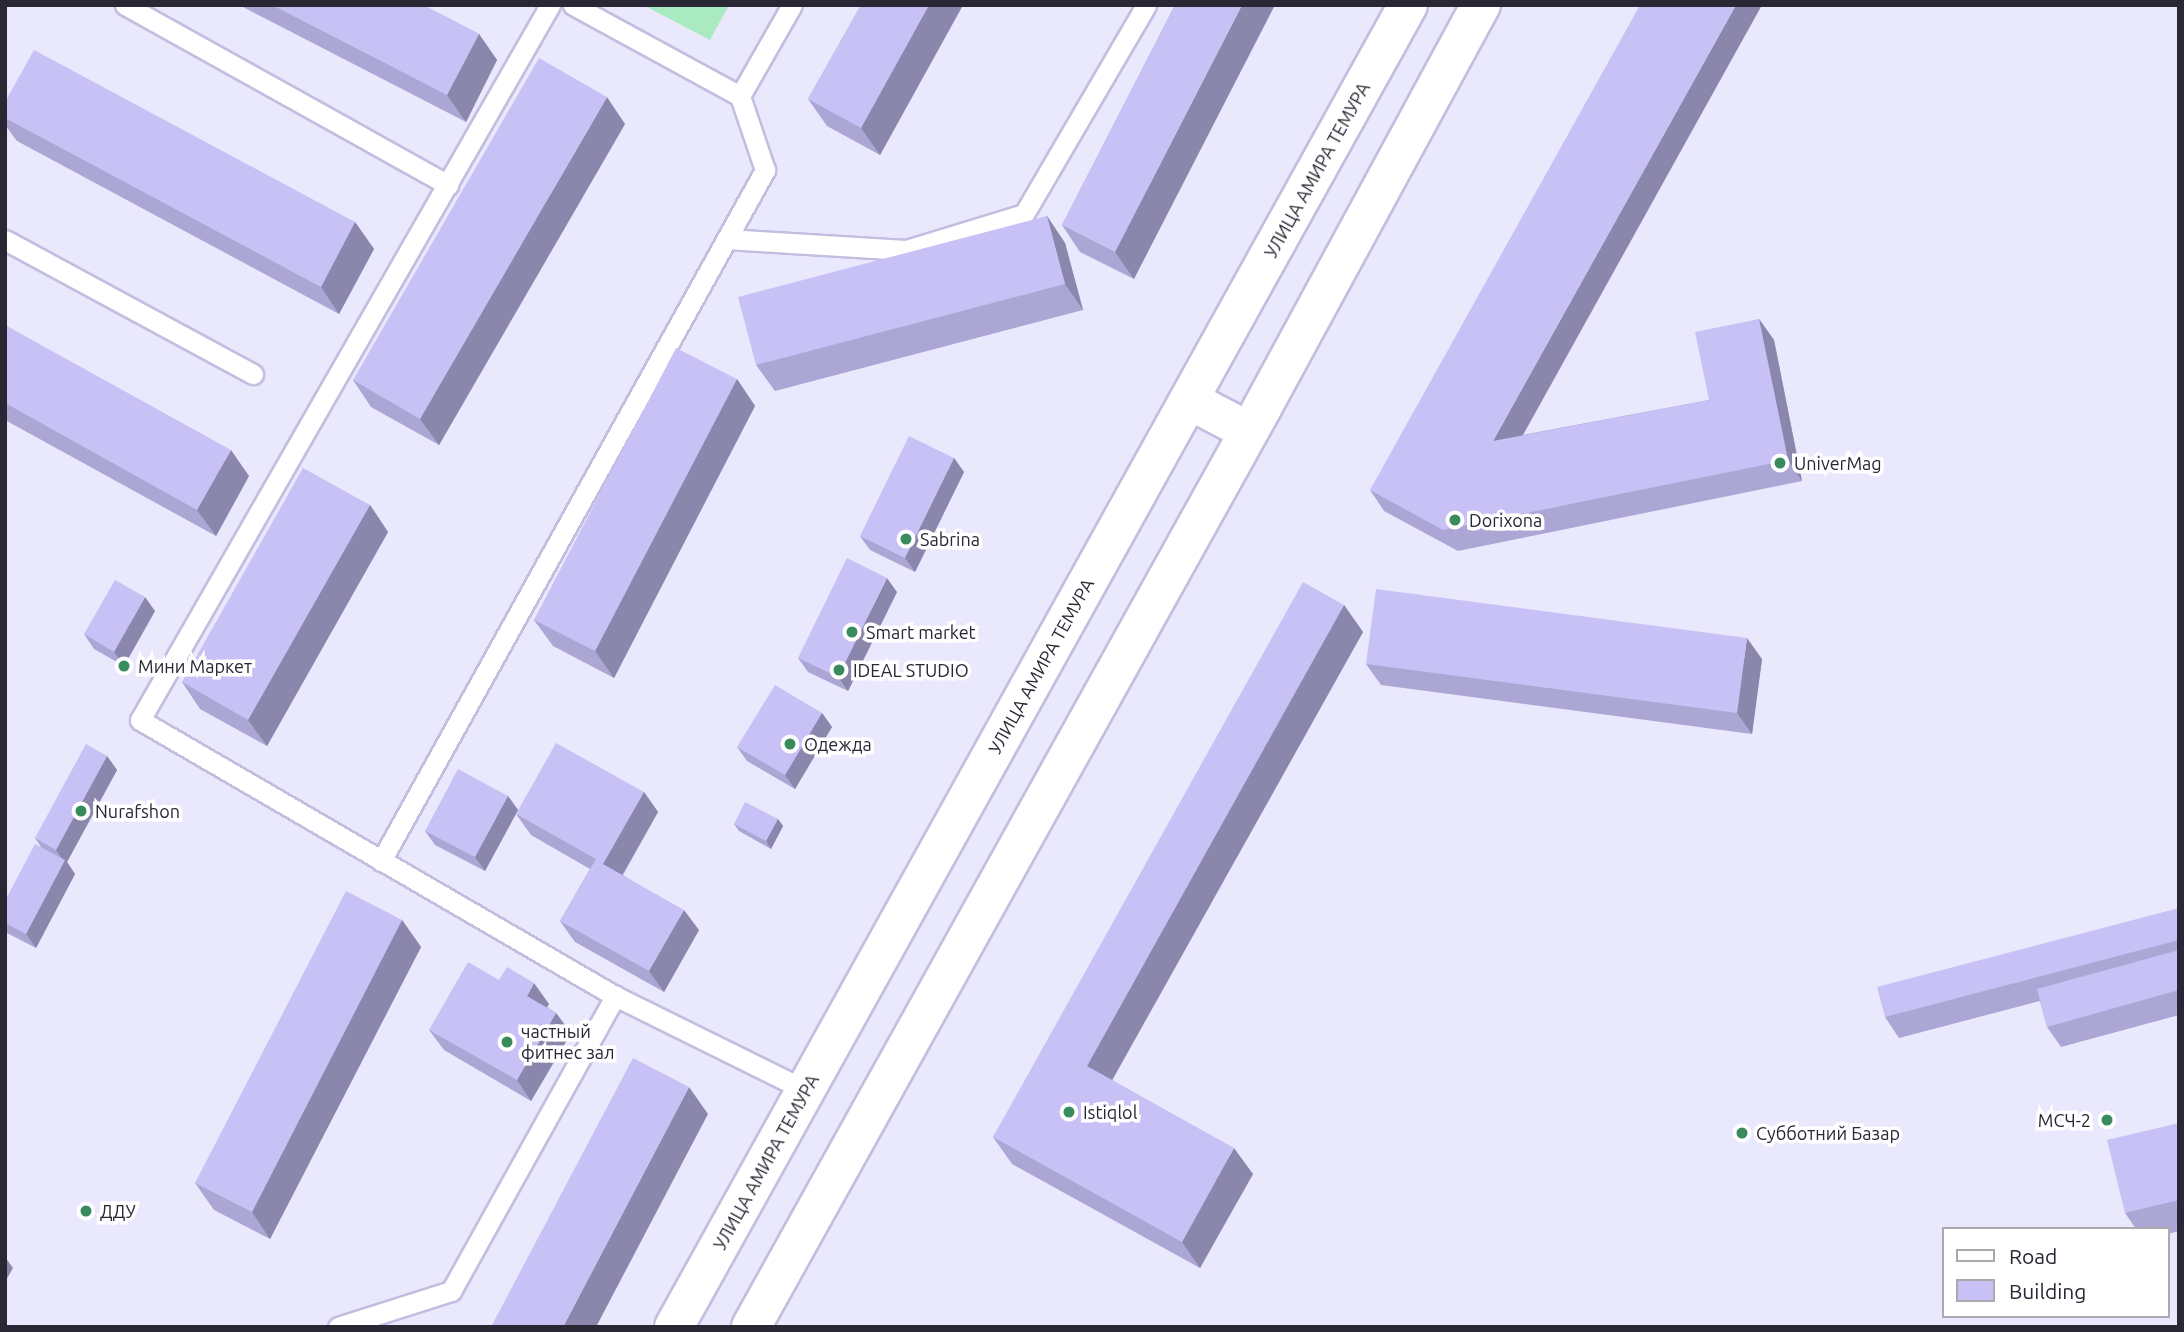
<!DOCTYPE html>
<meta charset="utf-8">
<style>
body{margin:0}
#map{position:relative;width:2184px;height:1332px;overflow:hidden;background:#eae8fd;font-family:Ubuntu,sans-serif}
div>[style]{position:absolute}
.green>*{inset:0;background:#aaeac0}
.roads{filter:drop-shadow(2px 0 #c1bee0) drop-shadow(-2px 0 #c1bee0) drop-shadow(0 2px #c1bee0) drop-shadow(0 -2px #c1bee0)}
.lane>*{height:19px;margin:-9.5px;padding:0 9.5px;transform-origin:9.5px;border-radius:9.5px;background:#fff}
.primary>*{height:38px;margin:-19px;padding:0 19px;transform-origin:19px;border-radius:19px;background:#fff}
.wall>*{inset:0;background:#aba6d4}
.shaded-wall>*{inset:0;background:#8b87ac}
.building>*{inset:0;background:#c7c1f6}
.dots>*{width:19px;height:19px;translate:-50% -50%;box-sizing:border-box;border:4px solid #fff;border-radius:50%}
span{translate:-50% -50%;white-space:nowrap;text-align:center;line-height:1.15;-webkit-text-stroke:7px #fff;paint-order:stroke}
.street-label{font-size:18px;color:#292734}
.poi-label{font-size:18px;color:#292734}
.left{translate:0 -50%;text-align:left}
.right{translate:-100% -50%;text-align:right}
.frame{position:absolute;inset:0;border:7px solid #292734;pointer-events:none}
.legend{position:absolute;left:1942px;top:1227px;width:228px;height:91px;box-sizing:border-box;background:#fff;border:2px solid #a9a9ae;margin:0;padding:9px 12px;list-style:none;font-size:21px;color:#292734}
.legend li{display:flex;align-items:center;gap:14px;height:35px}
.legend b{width:35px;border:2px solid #a9a9ae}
</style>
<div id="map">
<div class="green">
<i style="clip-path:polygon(643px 5px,729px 5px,710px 40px)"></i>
</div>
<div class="roads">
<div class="lane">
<i style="left:125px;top:5px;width:370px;rotate:29.1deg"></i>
<i style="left:550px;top:5px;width:824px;rotate:119.83deg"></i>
<i style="left:140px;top:720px;width:549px;rotate:30.16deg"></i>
<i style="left:573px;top:5px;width:190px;rotate:28.6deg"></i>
<i style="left:740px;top:96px;width:105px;rotate:-60.3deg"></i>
<i style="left:726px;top:239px;width:180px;rotate:3.5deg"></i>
<i style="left:906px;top:250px;width:123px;rotate:-17deg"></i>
<i style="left:1024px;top:214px;width:242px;rotate:-59.7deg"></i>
<i style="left:5px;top:240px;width:282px;rotate:28.4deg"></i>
<i style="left:381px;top:861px;width:791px;rotate:-60.94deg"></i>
<i style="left:765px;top:170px;width:78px;rotate:-108.7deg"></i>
<i style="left:338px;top:1327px;width:119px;rotate:-17.7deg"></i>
<i style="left:451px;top:1291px;width:338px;rotate:-60.9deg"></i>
<i style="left:615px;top:996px;width:212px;rotate:26.3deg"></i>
</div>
<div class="primary">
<i style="left:1189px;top:400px;width:67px;rotate:27.7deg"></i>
<i style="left:674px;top:1327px;width:1512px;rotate:-60.96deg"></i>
<i style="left:751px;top:1327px;width:1052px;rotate:-60.92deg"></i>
<i style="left:1262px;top:408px;width:459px;rotate:-61.5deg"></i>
</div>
</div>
<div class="wall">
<i style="clip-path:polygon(239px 5px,423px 5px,479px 34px,497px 60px,466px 122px)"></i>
<i style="clip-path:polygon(861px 5px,963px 5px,880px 155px,827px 126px,808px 99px)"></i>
<i style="clip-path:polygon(1175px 5px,1134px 279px,1080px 252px,1062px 225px)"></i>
<i style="clip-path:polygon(5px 102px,355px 222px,374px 249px,339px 314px,17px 141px,5px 125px)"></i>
<i style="clip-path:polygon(625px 124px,439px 445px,371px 407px,353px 380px)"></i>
<i style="clip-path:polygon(1047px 216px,1065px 243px,1083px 310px,775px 391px,756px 365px)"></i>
<i style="clip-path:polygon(1759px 319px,1774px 340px,1802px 481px,1458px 551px,1384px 511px,1370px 490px,1522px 435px,1709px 400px)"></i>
<i style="clip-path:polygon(5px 325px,249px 476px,216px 536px,5px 420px)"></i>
<i style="clip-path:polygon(737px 379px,755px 406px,614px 678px,553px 646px,534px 620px)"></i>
<i style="clip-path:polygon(954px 458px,964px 472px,915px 572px,870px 550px,860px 536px)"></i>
<i style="clip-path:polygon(370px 505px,388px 532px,267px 746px,200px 709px,182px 682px)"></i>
<i style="clip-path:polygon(897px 592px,848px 691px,808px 672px,798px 658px)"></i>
<i style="clip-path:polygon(1344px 605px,1363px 632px,1112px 1080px,1253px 1174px,1200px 1268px,1012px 1164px,993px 1137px)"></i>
<i style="clip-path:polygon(155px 611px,124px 666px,94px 649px,84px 634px)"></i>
<i style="clip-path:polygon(1762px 659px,1752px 734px,1381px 685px,1366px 664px)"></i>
<i style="clip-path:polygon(822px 713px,832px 727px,795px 789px,747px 761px,737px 747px)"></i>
<i style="clip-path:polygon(107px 756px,117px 770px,67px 862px,75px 874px,36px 948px,5px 932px,5px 901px,41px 847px,35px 838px)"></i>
<i style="clip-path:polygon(644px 792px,658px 812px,623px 875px,699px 930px,664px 992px,575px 942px,560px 921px,590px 869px,531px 835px,516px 814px)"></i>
<i style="clip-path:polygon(508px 796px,518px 810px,485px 871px,435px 845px,425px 831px)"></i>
<i style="clip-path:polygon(778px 819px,783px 826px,771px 849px,739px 831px,734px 824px)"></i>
<i style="clip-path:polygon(2179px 908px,2179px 1015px,2061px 1047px,2047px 1027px,2040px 1001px,1899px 1038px,1885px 1017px)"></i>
<i style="clip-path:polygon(402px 920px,421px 947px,270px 1239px,214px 1210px,195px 1183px)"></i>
<i style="clip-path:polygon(499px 980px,549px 1004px,547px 1007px,556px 1013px,571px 1033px,531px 1101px,444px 1050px,429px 1030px)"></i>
<i style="clip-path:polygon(2179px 1123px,2179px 1231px,2168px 1234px,2168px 1229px,2136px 1229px,2125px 1213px)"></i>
</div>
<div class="shaded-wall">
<i style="clip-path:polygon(929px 5px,963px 5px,880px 155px,861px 128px)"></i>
<i style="clip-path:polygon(1242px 5px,1275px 5px,1134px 279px,1115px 252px)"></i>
<i style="clip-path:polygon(1736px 5px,1762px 5px,1508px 462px,1493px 441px)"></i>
<i style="clip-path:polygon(479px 34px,497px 60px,466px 122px,447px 95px)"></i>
<i style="clip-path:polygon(607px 97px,625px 124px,439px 445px,420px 419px)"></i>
<i style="clip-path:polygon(1047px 216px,1065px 243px,1083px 310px,1065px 284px)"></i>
<i style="clip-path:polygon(355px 222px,374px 249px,339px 314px,321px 287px)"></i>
<i style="clip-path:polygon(1759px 319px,1774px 340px,1802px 481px,1788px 460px)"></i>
<i style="clip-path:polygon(737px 379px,755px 406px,614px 678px,595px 651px)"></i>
<i style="clip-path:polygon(231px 450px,249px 476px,216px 536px,197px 510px)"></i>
<i style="clip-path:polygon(954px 458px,964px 472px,915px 572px,905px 558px)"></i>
<i style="clip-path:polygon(370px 505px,388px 532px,267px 746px,248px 720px)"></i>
<i style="clip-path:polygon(887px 578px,897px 592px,848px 691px,838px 677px)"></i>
<i style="clip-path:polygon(145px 597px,155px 611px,124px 666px,114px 652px)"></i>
<i style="clip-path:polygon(1344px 605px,1363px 632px,1105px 1093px,1087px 1066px)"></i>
<i style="clip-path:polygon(1747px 638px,1762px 659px,1752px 734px,1737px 713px)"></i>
<i style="clip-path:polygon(822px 713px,832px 727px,795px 789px,785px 775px)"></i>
<i style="clip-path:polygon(107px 756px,117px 770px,67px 862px,75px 874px,36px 948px,26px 934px,64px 862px,56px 850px)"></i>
<i style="clip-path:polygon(644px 792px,658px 812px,617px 884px,603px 864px)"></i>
<i style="clip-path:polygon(508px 796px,518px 810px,485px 871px,475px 857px)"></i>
<i style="clip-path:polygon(778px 819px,783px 826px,771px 849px,766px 841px)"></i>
<i style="clip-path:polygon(684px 910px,699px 930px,664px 992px,649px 971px)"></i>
<i style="clip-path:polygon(402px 920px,421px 947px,270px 1239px,252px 1212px)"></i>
<i style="clip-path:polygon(534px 983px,549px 1004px,541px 1016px,527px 996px)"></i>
<i style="clip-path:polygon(556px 1013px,571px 1033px,531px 1101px,517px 1080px)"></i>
<i style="clip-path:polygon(689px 1087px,708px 1114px,596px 1327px,563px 1327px)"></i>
<i style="clip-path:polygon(1234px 1148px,1253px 1174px,1200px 1268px,1182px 1242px)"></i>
<i style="clip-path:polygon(5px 1257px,13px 1268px,5px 1282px)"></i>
</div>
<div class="building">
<i style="clip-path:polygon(272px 5px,423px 5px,479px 34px,447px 95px)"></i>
<i style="clip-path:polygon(861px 5px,929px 5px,861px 128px,808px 99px)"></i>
<i style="clip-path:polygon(1175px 5px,1242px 5px,1115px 252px,1062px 225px)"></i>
<i style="clip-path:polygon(1640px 5px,1736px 5px,1493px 441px,1709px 400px,1695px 332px,1759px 319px,1788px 460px,1443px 530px,1370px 490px)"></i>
<i style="clip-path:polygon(34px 50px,355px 222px,321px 287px,5px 118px,5px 102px)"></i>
<i style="clip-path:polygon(539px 58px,607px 97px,420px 419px,353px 380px)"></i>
<i style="clip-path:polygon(1047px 216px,1065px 284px,756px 365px,738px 297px)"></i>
<i style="clip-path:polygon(5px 325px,231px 450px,197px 510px,5px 403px)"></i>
<i style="clip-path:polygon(676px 348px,737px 379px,595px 651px,534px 620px)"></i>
<i style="clip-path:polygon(909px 436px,954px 458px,905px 558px,860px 536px)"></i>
<i style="clip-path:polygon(303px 468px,370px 505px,248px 720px,182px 682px)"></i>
<i style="clip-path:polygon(847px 558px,887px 578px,838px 677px,798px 658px)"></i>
<i style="clip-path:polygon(115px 580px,145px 597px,114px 652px,84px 634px)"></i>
<i style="clip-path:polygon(1303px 582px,1344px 605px,1087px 1066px,1234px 1148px,1182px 1242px,993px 1137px)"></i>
<i style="clip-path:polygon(1376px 589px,1747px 638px,1737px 713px,1366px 664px)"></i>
<i style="clip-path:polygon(775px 685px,822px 713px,785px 775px,737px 747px)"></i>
<i style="clip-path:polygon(556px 743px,644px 792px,603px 864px,684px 910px,649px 971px,560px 921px,596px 859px,516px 814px)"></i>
<i style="clip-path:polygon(86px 744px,107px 756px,56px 850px,35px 838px)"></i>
<i style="clip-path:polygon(458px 769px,508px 796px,475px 857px,425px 831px)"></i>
<i style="clip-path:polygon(745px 802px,778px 819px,766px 841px,734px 824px)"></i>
<i style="clip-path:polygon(35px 844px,65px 860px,26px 934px,5px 923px,5px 901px)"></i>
<i style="clip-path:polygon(346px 891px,402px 920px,252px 1212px,195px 1183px)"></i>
<i style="clip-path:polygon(2179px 908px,2179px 940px,1885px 1017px,1877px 987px)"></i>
<i style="clip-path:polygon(2179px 950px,2179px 990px,2047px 1027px,2037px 989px)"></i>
<i style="clip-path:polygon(468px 962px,499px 980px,507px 967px,534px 983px,527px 996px,556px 1013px,517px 1080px,429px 1030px)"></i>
<i style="clip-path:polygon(633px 1058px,689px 1087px,563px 1327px,491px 1327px)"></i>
<i style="clip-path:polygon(2179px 1123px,2179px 1200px,2125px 1213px,2107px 1140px)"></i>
</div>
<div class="dots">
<i style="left:1780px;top:463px;background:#398a5c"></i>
<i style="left:1455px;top:520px;background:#398a5c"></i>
<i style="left:906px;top:539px;background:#398a5c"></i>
<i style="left:852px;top:632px;background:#398a5c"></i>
<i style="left:124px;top:666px;background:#398a5c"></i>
<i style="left:839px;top:670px;background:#398a5c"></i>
<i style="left:790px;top:744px;background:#398a5c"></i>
<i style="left:81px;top:811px;background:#398a5c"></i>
<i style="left:507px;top:1042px;background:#398a5c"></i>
<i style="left:1069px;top:1112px;background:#398a5c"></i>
<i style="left:2107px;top:1120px;background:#398a5c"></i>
<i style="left:1742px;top:1133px;background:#398a5c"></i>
<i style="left:86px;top:1211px;background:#398a5c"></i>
</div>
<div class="street-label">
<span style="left:1317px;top:170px;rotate:-61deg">УЛИЦА АМИРА ТЕМУРА</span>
<span style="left:1041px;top:666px;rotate:-61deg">УЛИЦА АМИРА ТЕМУРА</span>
<span style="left:766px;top:1162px;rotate:-61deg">УЛИЦА АМИРА ТЕМУРА</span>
</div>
<div class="poi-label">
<span class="left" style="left:1794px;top:463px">UniverMag</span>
<span class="left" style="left:1469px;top:520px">Dorixona</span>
<span class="left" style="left:920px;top:539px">Sabrina</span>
<span class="left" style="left:866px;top:632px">Smart market</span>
<span class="left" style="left:138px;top:666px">Мини Маркет</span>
<span class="left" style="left:853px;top:670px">IDEAL STUDIO</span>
<span class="left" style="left:804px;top:744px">Одежда</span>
<span class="left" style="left:95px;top:811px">Nurafshon</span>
<span class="left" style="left:521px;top:1042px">частный<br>фитнес зал</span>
<span class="left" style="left:1083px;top:1112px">Istiqlol</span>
<span class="right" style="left:2091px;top:1120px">МСЧ-2</span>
<span class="left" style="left:1756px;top:1133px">Субботний Базар</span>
<span class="left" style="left:100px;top:1211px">ДДУ</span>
</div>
<div class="frame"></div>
<ul class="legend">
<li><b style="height:9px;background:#fff"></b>Road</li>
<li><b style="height:19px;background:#c7c1f6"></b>Building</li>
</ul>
</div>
